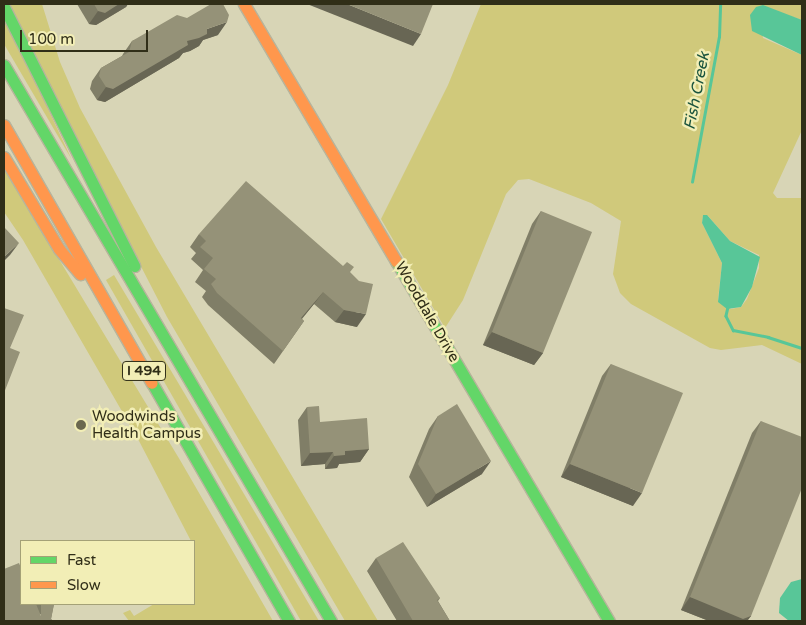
<!DOCTYPE html>
<style>
body{margin:0}
#map{position:relative;width:806px;height:625px;overflow:hidden;background:#d8d5b6;font-family:"Varela Round",sans-serif}
div>[style]{position:absolute}
.green>*{inset:0;background:#d0c97b}
.water>*{inset:0;background:#58c698}
.stream>*{height:2.5px;margin:-1.25px;padding:0 1.25px;transform-origin:1.25px;border-radius:1.25px;background:#58c698}
.roads{filter:drop-shadow(1px 0 #b7b49c) drop-shadow(-1px 0 #b7b49c) drop-shadow(0 1px #b7b49c) drop-shadow(0 -1px #b7b49c)}
.fast>*{height:11px;margin:-5.5px;padding:0 5.5px;transform-origin:5.5px;border-radius:5.5px;background:#63d668}
.slow>*{height:11px;margin:-5.5px;padding:0 5.5px;transform-origin:5.5px;border-radius:5.5px;background:#ff974d}
.wall>*{inset:0;background:#807e67}
.shaded-wall>*{inset:0;background:#686654}
.building>*{inset:0;background:#959278}
.dots>*{width:14px;height:14px;translate:-50% -50%;box-sizing:border-box;border:2px solid #f2eeb6;border-radius:50%}
span{translate:-50% -50%;white-space:nowrap;text-align:center;line-height:1.15;-webkit-text-stroke:5px #f2eeb6;paint-order:stroke}
.shield-label span{padding:1px 4px;background:#f2eeb6;border:1px solid;border-radius:4px;-webkit-text-stroke-width:0}
.shield-label{font-size:14px;color:#302e18;font-weight:700}
.street-label{font-size:15px;color:#302e18}
.poi-label{font-size:15px;color:#302e18}
.left{translate:0 -50%;text-align:left}
.water-label{font-size:16px;color:#1b543e;font-style:italic}
.frame{position:absolute;inset:0;border:5px solid #302e18;pointer-events:none}
.legend{position:absolute;left:20px;top:540px;width:175px;height:65px;box-sizing:border-box;background:#f2eeb6;border:1px solid #a4a177;margin:0;padding:6px 9px;list-style:none;font-size:15px;color:#302e18}
.legend li{display:flex;align-items:center;gap:10px;height:25px}
.legend b{width:25px;border:1px solid #a4a177}
.scale{position:absolute;left:20px;top:30px;width:128px;height:22px;box-sizing:border-box;border:2px solid #302e18;border-top:0;padding-left:6px;font-size:15px;line-height:18px;white-space:nowrap;color:#302e18;-webkit-text-stroke:4px #f2eeb6;paint-order:stroke}
</style>
<div id="map">
<div class="green">
<i style="clip-path:polygon(6px 4px,42px 4px,60px 62px,80px 108px,156px 247px,378px 621px,345px 621px,167px 317px)"></i>
<i style="clip-path:polygon(evenodd,481px 4px,802px 4px,802px 20px,759px 6px,763px 38px,802px 55px,802px 130px,773px 193px,777px 198px,802px 198px,802px 364px,762px 345px,721px 350px,710px 348px,631px 304px,620px 293px,613px 274px,621px 221px,591px 203px,529px 179px,518px 180px,506px 194px,463px 300px,445px 328px,381px 219px,448px 85px,481px 4px,703px 215px,708px 216px,730px 241px,759px 255px,759px 268px,747px 299px,741px 307px,731px 309px,718px 300px,722px 263px,702px 223px,703px 215px)"></i>
<i style="clip-path:polygon(4px 15px,72px 160px,4px 44px)"></i>
<i style="clip-path:polygon(4px 168px,180px 460px,273px 621px,129px 621px,123px 613px,130px 610px,134px 616px,154px 604px,194px 604px,194px 541px,191px 541px,138px 439px,23px 240px,4px 212px)"></i>
<i style="clip-path:polygon(114px 275px,211px 438px,319px 621px,301px 621px,106px 280px)"></i>
</div>
<div class="water">
<i style="clip-path:polygon(763px 5px,802px 20px,802px 55px,752px 31px,750px 15px,756px 7px)"></i>
<i style="clip-path:polygon(703px 215px,707px 215px,730px 241px,760px 257px,752px 287px,741px 307px,727px 309px,718px 302px,722px 263px,702px 223px)"></i>
<i style="clip-path:polygon(802px 579px,802px 621px,789px 621px,779px 613px,780px 598px,791px 582px)"></i>
</div>
<div class="stream">
<i style="left:692px;top:182px;width:147px;rotate:-79.5deg"></i>
<i style="left:719px;top:37px;width:33px;rotate:-88deg"></i>
<i style="left:728px;top:307px;width:9px;rotate:103deg"></i>
<i style="left:726px;top:316px;width:16px;rotate:63deg"></i>
<i style="left:733px;top:330px;width:36px;rotate:11deg"></i>
<i style="left:768px;top:337px;width:36px;rotate:18deg"></i>
</div>
<div class="roads">
<div class="fast">
<i style="left:4px;top:7px;width:290px;rotate:63.3deg"></i>
<i style="left:4px;top:65px;width:645px;rotate:59.54deg"></i>
<i style="left:396px;top:261px;width:418px;rotate:59.4deg"></i>
<i style="left:152px;top:383px;width:275px;rotate:60.1deg"></i>
</div>
<div class="slow">
<i style="left:244px;top:4px;width:299px;rotate:59.4deg"></i>
<i style="left:4px;top:125px;width:297px;rotate:60.2deg"></i>
<i style="left:4px;top:157px;width:107px;rotate:59.1deg"></i>
<i style="left:59px;top:249px;width:33px;rotate:50deg"></i>
</div>
</div>
<div class="wall">
<i style="clip-path:polygon(77px 4px,128px 4px,126px 7px,96px 25px,89px 24px)"></i>
<i style="clip-path:polygon(187px 18px,218px 35px,203px 40px,199px 46px,190px 51px,183px 53px,179px 58px,105px 102px,97px 100px,90px 89px,92px 81px,101px 68px,122px 56px,123px 54px,132px 41px)"></i>
<i style="clip-path:polygon(541px 211px,543px 353px,534px 365px,483px 345px,532px 224px)"></i>
<i style="clip-path:polygon(199px 234px,350px 273px,357px 327px,335px 322px,314px 304px,302px 319px,304px 321px,274px 364px,208px 305px,202px 297px,206px 291px,195px 282px,203px 270px,191px 259px,196px 253px,190px 247px)"></i>
<i style="clip-path:polygon(611px 364px,633px 506px,561px 477px,602px 376px)"></i>
<i style="clip-path:polygon(307px 407px,320px 422px,369px 449px,360px 462px,339px 464px,337px 468px,325px 469px,325px 464px,301px 466px,298px 420px)"></i>
<i style="clip-path:polygon(438px 416px,482px 474px,427px 507px,409px 477px,429px 429px)"></i>
<i style="clip-path:polygon(761px 421px,751px 616px,747px 621px,709px 621px,681px 610px,752px 433px)"></i>
<i style="clip-path:polygon(376px 558px,440px 598px,438px 601px,450px 621px,397px 621px,367px 571px)"></i>
<i style="clip-path:polygon(21px 604px,54px 604px,51px 619px,53px 621px)"></i>
</div>
<div class="shaded-wall">
<i style="clip-path:polygon(119px 4px,128px 4px,126px 7px,96px 25px,89px 24px,98px 11px)"></i>
<i style="clip-path:polygon(307px 4px,347px 4px,421px 34px,413px 46px)"></i>
<i style="clip-path:polygon(227px 22px,218px 35px,203px 40px,199px 46px,190px 51px,183px 53px,179px 58px,105px 102px,97px 100px,106px 87px,207px 29px)"></i>
<i style="clip-path:polygon(19px 243px,10px 255px,4px 261px,4px 257px)"></i>
<i style="clip-path:polygon(323px 292px,314px 304px,292px 330px,301px 318px)"></i>
<i style="clip-path:polygon(344px 310px,366px 314px,357px 327px,335px 322px)"></i>
<i style="clip-path:polygon(492px 332px,543px 353px,534px 365px,483px 345px)"></i>
<i style="clip-path:polygon(369px 449px,360px 462px,339px 464px,337px 468px,325px 469px,334px 456px,345px 451px)"></i>
<i style="clip-path:polygon(333px 452px,325px 464px,301px 466px,310px 453px)"></i>
<i style="clip-path:polygon(491px 461px,482px 474px,427px 507px,436px 494px)"></i>
<i style="clip-path:polygon(570px 464px,642px 493px,633px 506px,561px 477px)"></i>
<i style="clip-path:polygon(690px 597px,751px 616px,747px 621px,709px 621px,681px 610px)"></i>
</div>
<div class="building">
<i style="clip-path:polygon(94px 4px,119px 4px,105px 13px,98px 11px)"></i>
<i style="clip-path:polygon(211px 4px,223px 4px,229px 15px,227px 22px,207px 29px,207px 34px,199px 38px,187px 41px,188px 45px,113px 89px,106px 87px,99px 76px,101px 68px,129px 52px,132px 41px,177px 15px,187px 18px)"></i>
<i style="clip-path:polygon(347px 4px,433px 4px,421px 34px)"></i>
<i style="clip-path:polygon(246px 181px,343px 266px,347px 262px,354px 267px,350px 272px,359px 281px,373px 284px,366px 314px,344px 310px,323px 292px,301px 318px,304px 321px,283px 351px,217px 293px,211px 284px,216px 279px,204px 269px,213px 258px,200px 247px,206px 241px,199px 234px)"></i>
<i style="clip-path:polygon(541px 211px,592px 232px,543px 353px,492px 332px)"></i>
<i style="clip-path:polygon(4px 227px,19px 243px,4px 257px)"></i>
<i style="clip-path:polygon(4px 308px,24px 315px,10px 348px,20px 352px,4px 393px)"></i>
<i style="clip-path:polygon(611px 364px,683px 393px,642px 493px,570px 464px)"></i>
<i style="clip-path:polygon(457px 404px,491px 461px,436px 494px,418px 464px,438px 416px)"></i>
<i style="clip-path:polygon(319px 406px,320px 422px,367px 418px,369px 449px,345px 451px,345px 455px,334px 456px,333px 452px,310px 453px,307px 407px)"></i>
<i style="clip-path:polygon(761px 421px,802px 437px,802px 488px,751px 616px,743px 619px,690px 597px)"></i>
<i style="clip-path:polygon(403px 542px,440px 598px,437px 600px,450px 621px,413px 621px,376px 558px)"></i>
<i style="clip-path:polygon(19px 563px,21px 568px,21px 604px,36px 604px,41px 616px,41px 604px,54px 604px,51px 619px,53px 621px,4px 621px,4px 569px)"></i>
</div>
<div class="dots">
<i style="left:81px;top:425px;background:#6b684f"></i>
</div>
<div class="shield-label">
<span style="left:144px;top:371px">I 494</span>
</div>
<div class="street-label">
<span style="left:427px;top:312px;rotate:60deg">Wooddale Drive</span>
</div>
<div class="poi-label">
<span class="left" style="left:92px;top:425px">Woodwinds<br>Health Campus</span>
</div>
<div class="water-label">
<span style="left:697px;top:91px;rotate:-79deg">Fish Creek</span>
</div>
<div class="frame"></div>
<ul class="legend">
<li><b style="height:6px;background:#63d668"></b>Fast</li>
<li><b style="height:6px;background:#ff974d"></b>Slow</li>
</ul>
<div class="scale">100 m</div>
</div>
